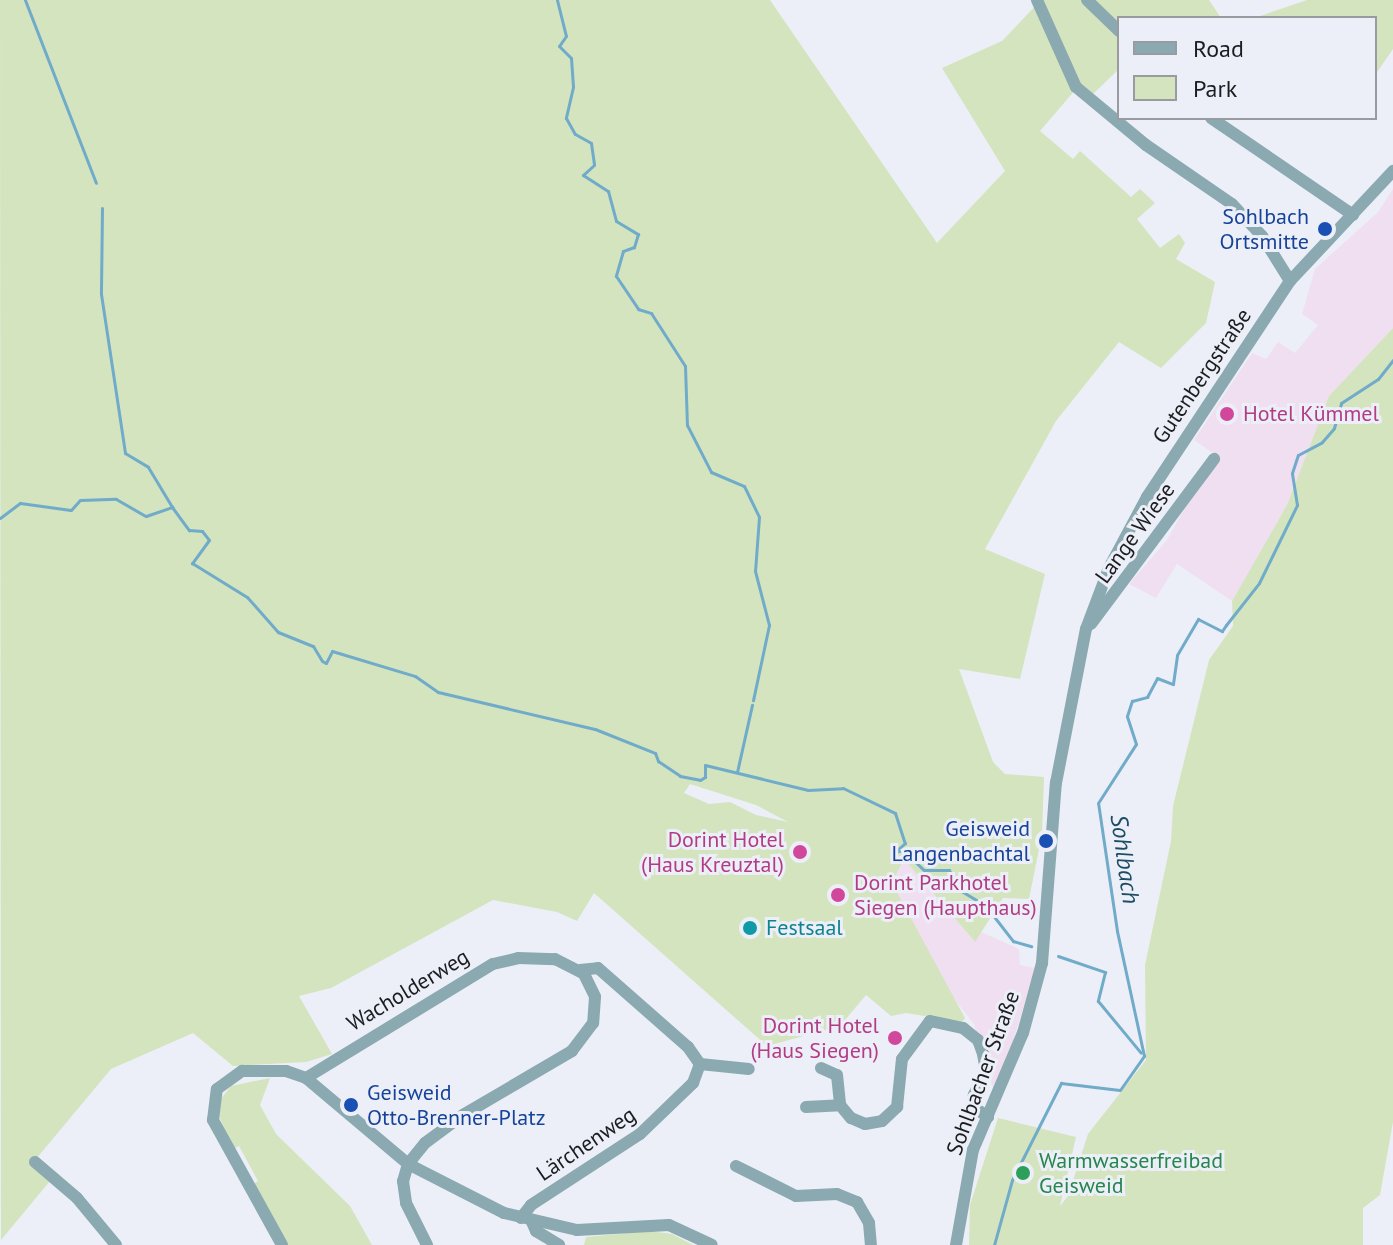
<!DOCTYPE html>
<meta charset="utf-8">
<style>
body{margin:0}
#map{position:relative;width:1393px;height:1245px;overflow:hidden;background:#eceff7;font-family:"PT Sans",sans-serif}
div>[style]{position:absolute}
.commercial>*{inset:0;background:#f0dff1}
.green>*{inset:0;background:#d4e4bf}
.stream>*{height:3px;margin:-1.5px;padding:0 1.5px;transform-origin:1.5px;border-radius:1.5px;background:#70abca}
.minor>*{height:12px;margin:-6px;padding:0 6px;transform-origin:6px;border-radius:6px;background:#8ba9b0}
.dots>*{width:22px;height:22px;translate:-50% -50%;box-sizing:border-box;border:4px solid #eceff7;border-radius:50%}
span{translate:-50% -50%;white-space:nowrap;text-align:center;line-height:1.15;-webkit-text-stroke:6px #eceff7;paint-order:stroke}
.transit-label{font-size:22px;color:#164399}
.right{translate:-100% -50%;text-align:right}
.left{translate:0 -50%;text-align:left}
.street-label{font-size:22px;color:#1c1d20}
.hotel-label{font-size:22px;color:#b23c85}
.culture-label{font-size:22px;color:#0d838f}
.leisure-label{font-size:22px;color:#27864d}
.water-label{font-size:24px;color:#1d4d64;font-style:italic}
.legend{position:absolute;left:1117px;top:16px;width:260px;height:104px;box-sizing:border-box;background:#eceff7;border:2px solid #999ba1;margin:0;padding:10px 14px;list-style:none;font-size:24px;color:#1c1d20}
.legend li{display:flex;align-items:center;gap:16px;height:40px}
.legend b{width:40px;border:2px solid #999ba1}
</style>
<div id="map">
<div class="commercial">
<i style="clip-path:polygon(1393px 189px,1393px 328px,1329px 396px,1287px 505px,1232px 601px,1177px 564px,1156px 598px,1129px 584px,1167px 540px,1214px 454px,1194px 440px,1252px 353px,1266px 359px,1278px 342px,1295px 353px,1318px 325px,1302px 314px,1315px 269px,1378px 212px)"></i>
<i style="clip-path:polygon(904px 859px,974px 941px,981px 932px,1019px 949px,1020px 965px,1035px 968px,996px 1098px,974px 1024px,942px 983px,901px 908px,892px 883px)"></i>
</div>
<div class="green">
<i style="clip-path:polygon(evenodd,0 0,770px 0,937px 243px,1005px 171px,942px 68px,1002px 41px,1041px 0,1209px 0,1221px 18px,1119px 18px,1119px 69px,1093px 94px,1076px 89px,1040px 131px,1073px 159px,1080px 151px,1131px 197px,1140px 189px,1155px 203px,1137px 219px,1160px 248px,1179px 234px,1185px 243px,1176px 259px,1215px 282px,1206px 323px,1161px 368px,1119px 342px,1056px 421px,985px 549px,1045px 574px,1020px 679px,959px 669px,993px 762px,1005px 774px,1044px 777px,1042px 834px,1029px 899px,1003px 898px,975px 942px,904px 859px,892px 883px,965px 1018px,962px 1022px,906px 1013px,891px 1016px,866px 995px,840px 1026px,767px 1046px,594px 893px,577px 921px,557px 912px,493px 900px,331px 988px,299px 996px,332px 1054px,306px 1062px,233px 1066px,193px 1033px,111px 1069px,36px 1159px,55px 1175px,1px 1240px,0 0,690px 784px,756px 805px,788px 822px,756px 815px,730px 802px,709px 804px,684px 793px,690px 784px)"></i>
<i style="clip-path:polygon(1307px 0,1393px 0,1393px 49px,1375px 75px,1375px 18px,1254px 18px)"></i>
<i style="clip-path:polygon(1393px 328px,1393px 1122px,1380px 1195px,1363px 1208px,1363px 1245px,969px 1245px,970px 1205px,998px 1118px,1076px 1137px,1060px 1206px,1068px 1196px,1088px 1134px,1146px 1060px,1145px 965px,1171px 841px,1173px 806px,1209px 660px,1233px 626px,1232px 601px,1287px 505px,1329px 396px)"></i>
<i style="clip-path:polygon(270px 1078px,260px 1105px,276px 1134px,350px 1206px,372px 1245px,286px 1245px,253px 1184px,258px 1181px,239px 1146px,233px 1149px,219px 1116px,220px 1100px,231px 1086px)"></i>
<i style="clip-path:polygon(650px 1231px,672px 1234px,693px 1245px,584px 1245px,586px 1237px)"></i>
</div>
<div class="stream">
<i style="left:25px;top:0;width:196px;rotate:68.8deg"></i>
<i style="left:557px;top:0;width:37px;rotate:76deg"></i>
<i style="left:566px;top:36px;width:12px;rotate:125deg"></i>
<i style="left:559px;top:46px;width:17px;rotate:45deg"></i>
<i style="left:571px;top:58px;width:29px;rotate:86deg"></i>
<i style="left:573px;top:87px;width:32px;rotate:103deg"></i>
<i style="left:566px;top:118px;width:18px;rotate:61deg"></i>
<i style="left:575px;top:134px;width:18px;rotate:29deg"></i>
<i style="left:591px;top:143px;width:22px;rotate:82deg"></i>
<i style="left:594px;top:165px;width:15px;rotate:138deg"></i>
<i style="left:583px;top:175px;width:30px;rotate:33deg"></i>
<i style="left:608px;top:191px;width:31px;rotate:75deg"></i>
<i style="left:616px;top:221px;width:26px;rotate:31deg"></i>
<i style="left:638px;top:234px;width:14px;rotate:107deg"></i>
<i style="left:634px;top:247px;width:12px;rotate:160deg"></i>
<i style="left:623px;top:251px;width:26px;rotate:106deg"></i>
<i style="left:616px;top:276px;width:40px;rotate:56deg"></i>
<i style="left:638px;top:309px;width:14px;rotate:17deg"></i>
<i style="left:651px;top:313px;width:63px;rotate:57.3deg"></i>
<i style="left:685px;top:366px;width:59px;rotate:88.1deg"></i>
<i style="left:687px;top:425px;width:53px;rotate:62.9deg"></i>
<i style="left:711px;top:472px;width:36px;rotate:23deg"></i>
<i style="left:744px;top:486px;width:34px;rotate:64deg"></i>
<i style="left:759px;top:517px;width:54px;rotate:94.2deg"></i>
<i style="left:755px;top:571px;width:56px;rotate:75.5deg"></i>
<i style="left:769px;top:625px;width:77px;rotate:102deg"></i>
<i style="left:102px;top:208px;width:86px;rotate:90.7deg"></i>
<i style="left:101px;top:294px;width:161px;rotate:81.4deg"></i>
<i style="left:125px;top:453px;width:27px;rotate:31deg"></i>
<i style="left:148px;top:467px;width:47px;rotate:59deg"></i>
<i style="left:0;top:518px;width:25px;rotate:-37deg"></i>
<i style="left:20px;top:503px;width:51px;rotate:7.8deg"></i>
<i style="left:71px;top:510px;width:13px;rotate:-48deg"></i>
<i style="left:80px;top:500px;width:36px;rotate:-2deg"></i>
<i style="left:116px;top:499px;width:34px;rotate:30deg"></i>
<i style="left:146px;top:516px;width:28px;rotate:-19deg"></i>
<i style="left:172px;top:507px;width:29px;rotate:54deg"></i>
<i style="left:189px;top:530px;width:13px;rotate:4deg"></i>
<i style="left:202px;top:531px;width:11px;rotate:52deg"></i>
<i style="left:209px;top:540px;width:29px;rotate:126deg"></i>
<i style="left:192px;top:563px;width:65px;rotate:31.7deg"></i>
<i style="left:247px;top:597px;width:47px;rotate:48.5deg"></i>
<i style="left:278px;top:632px;width:38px;rotate:22deg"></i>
<i style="left:313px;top:646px;width:17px;rotate:59deg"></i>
<i style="left:322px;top:661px;width:4px;rotate:27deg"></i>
<i style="left:326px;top:663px;width:13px;rotate:-63deg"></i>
<i style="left:332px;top:651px;width:87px;rotate:16.8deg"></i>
<i style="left:415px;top:676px;width:28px;rotate:35deg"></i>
<i style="left:438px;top:692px;width:161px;rotate:13.3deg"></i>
<i style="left:595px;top:729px;width:65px;rotate:21.8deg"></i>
<i style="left:655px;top:753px;width:9px;rotate:69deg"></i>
<i style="left:658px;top:761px;width:27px;rotate:34deg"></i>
<i style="left:680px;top:776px;width:20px;rotate:11deg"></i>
<i style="left:700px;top:780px;width:6px;rotate:-31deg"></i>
<i style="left:705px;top:777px;width:12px;rotate:-90deg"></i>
<i style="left:705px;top:765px;width:106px;rotate:13.6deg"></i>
<i style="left:808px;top:790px;width:35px;rotate:-3deg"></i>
<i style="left:843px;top:788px;width:58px;rotate:25.7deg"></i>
<i style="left:895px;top:813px;width:32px;rotate:72deg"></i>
<i style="left:905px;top:843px;width:13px;rotate:138deg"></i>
<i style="left:895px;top:852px;width:8px;rotate:-14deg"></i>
<i style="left:903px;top:850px;width:29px;rotate:44deg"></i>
<i style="left:924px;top:870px;width:25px"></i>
<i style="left:949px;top:870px;width:21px;rotate:65deg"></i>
<i style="left:958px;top:889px;width:31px;rotate:31deg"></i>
<i style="left:985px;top:905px;width:46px;rotate:52.1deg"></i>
<i style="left:1013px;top:941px;width:19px;rotate:16deg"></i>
<i style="left:737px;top:772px;width:69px;rotate:-77.4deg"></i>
<i style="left:1058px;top:956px;width:50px;rotate:18.8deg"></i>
<i style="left:1105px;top:972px;width:30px;rotate:104deg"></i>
<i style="left:1098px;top:1001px;width:67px;rotate:50.4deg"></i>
<i style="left:994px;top:1245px;width:67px;rotate:-74.5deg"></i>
<i style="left:1012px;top:1180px;width:109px;rotate:-63.2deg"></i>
<i style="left:1061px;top:1083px;width:59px;rotate:6.8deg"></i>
<i style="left:1120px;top:1090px;width:42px;rotate:-54.8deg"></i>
<i style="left:1144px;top:1056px;width:128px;rotate:-102.2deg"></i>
<i style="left:1117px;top:931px;width:129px;rotate:-98.4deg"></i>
<i style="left:1098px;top:803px;width:70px;rotate:-57.2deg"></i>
<i style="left:1136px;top:744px;width:29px;rotate:-108deg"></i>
<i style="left:1127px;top:716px;width:16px;rotate:-72deg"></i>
<i style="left:1132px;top:701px;width:16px;rotate:-15deg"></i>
<i style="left:1147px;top:697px;width:21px;rotate:-62deg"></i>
<i style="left:1157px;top:678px;width:17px;rotate:21deg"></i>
<i style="left:1173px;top:684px;width:29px;rotate:-82deg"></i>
<i style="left:1177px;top:655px;width:42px;rotate:-59.7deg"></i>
<i style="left:1198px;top:619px;width:27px;rotate:27deg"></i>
<i style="left:1222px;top:631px;width:7px;rotate:-56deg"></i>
<i style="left:1226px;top:625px;width:53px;rotate:-51.8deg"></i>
<i style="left:1259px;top:583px;width:87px;rotate:-64deg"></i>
<i style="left:1297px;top:505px;width:32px;rotate:-99deg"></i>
<i style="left:1292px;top:473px;width:19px;rotate:-72deg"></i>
<i style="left:1298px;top:455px;width:27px;rotate:-28deg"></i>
<i style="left:1322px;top:442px;width:18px;rotate:-49deg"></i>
<i style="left:1334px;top:428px;width:26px;rotate:-74deg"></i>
<i style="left:1341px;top:403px;width:44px;rotate:-33deg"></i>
<i style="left:1378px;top:379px;width:24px;rotate:-52deg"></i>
</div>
<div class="minor">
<i style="left:1037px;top:0;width:95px;rotate:65.9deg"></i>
<i style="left:1076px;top:87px;width:91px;rotate:39.6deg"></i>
<i style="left:1146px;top:145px;width:104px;rotate:34.5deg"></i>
<i style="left:1232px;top:204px;width:44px;rotate:46.8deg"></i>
<i style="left:1262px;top:236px;width:53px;rotate:58.1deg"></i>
<i style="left:1087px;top:0;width:45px;rotate:44.1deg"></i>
<i style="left:1211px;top:118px;width:172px;rotate:34.3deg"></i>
<i style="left:1091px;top:624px;width:206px;rotate:-53.3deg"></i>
<i style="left:580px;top:970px;width:18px;rotate:-6deg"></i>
<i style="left:598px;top:968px;width:120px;rotate:41.3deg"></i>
<i style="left:688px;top:1047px;width:21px;rotate:55deg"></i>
<i style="left:821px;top:1068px;width:17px;rotate:24deg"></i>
<i style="left:837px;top:1075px;width:30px;rotate:84deg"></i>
<i style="left:840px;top:1105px;width:17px;rotate:50deg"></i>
<i style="left:851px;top:1118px;width:15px;rotate:23deg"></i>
<i style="left:865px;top:1124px;width:17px;rotate:-10deg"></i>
<i style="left:882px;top:1121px;width:21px;rotate:-43deg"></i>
<i style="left:897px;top:1107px;width:48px;rotate:-84.1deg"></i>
<i style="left:902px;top:1059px;width:47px;rotate:-53.6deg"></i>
<i style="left:930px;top:1021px;width:34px;rotate:12deg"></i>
<i style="left:963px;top:1028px;width:19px;rotate:39deg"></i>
<i style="left:978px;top:1040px;width:15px;rotate:70deg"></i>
<i style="left:983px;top:1054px;width:17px;rotate:80deg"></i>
<i style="left:986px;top:1071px;width:27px;rotate:117deg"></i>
<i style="left:974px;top:1095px;width:13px;rotate:86deg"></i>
<i style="left:975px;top:1108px;width:16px;rotate:35deg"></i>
<i style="left:306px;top:1078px;width:219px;rotate:-31.4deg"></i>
<i style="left:493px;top:964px;width:26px;rotate:-13deg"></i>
<i style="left:518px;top:958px;width:37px;rotate:2deg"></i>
<i style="left:555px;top:959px;width:33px;rotate:27deg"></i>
<i style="left:584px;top:974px;width:25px;rotate:64deg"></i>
<i style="left:595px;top:997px;width:26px;rotate:94deg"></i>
<i style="left:593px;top:1023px;width:35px;rotate:127deg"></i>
<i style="left:572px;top:1051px;width:126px;rotate:149.6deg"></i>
<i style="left:463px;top:1115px;width:47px;rotate:143.6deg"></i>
<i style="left:425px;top:1143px;width:27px;rotate:129deg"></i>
<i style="left:408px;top:1164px;width:18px;rotate:106deg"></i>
<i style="left:403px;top:1181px;width:22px;rotate:82deg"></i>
<i style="left:406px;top:1203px;width:47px;rotate:63.4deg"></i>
<i style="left:806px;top:1107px;width:34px;rotate:-3deg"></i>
<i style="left:35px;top:1162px;width:55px;rotate:40.6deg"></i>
<i style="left:77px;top:1198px;width:61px;rotate:50.3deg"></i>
<i style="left:736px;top:1166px;width:67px;rotate:26.6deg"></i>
<i style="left:796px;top:1196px;width:41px;rotate:-2.8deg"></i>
<i style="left:837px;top:1194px;width:22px;rotate:22deg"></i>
<i style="left:857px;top:1202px;width:24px;rotate:60deg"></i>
<i style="left:869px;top:1223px;width:22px;rotate:85deg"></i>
<i style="left:521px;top:1218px;width:16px;rotate:-52deg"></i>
<i style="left:531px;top:1205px;width:130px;rotate:-33.1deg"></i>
<i style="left:640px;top:1134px;width:74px;rotate:-43.9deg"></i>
<i style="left:693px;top:1083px;width:20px;rotate:-70deg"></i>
<i style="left:700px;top:1064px;width:49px;rotate:5.8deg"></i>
<i style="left:532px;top:1222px;width:10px;rotate:66deg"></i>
<i style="left:536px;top:1231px;width:27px;rotate:31deg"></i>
<i style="left:282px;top:1245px;width:143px;rotate:-118.9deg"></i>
<i style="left:213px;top:1120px;width:31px;rotate:-83deg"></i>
<i style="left:217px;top:1089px;width:31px;rotate:-36deg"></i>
<i style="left:242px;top:1071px;width:44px"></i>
<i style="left:286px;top:1071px;width:21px;rotate:19deg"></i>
<i style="left:306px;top:1078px;width:133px;rotate:40.1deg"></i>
<i style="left:408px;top:1164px;width:108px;rotate:27deg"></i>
<i style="left:504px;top:1213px;width:75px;rotate:13.1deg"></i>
<i style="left:577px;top:1230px;width:92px;rotate:-3.1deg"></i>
<i style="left:669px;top:1225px;width:47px;rotate:24.9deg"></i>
<i style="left:956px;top:1245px;width:97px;rotate:-79.9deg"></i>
<i style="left:973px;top:1150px;width:127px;rotate:-66.9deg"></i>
<i style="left:1023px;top:1033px;width:73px;rotate:-74.8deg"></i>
<i style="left:1042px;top:963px;width:181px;rotate:-85.6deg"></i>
<i style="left:1056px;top:783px;width:157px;rotate:-79deg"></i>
<i style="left:1086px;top:629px;width:65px;rotate:-69.3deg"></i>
<i style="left:1109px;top:568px;width:81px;rotate:-61.8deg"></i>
<i style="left:1147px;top:497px;width:259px;rotate:-56.5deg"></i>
<i style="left:1290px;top:281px;width:151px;rotate:-46.9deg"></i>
</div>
<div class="dots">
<i style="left:1325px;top:229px;background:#1a4fb4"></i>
<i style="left:1227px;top:414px;background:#d1479c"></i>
<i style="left:1046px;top:841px;background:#1a4fb4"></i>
<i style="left:800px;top:852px;background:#d1479c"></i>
<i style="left:838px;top:895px;background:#d1479c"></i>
<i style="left:750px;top:928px;background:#0f9aa8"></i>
<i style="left:895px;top:1038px;background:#d1479c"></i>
<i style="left:351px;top:1105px;background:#1a4fb4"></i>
<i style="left:1023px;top:1173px;background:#2e9e5b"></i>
</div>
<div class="transit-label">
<span class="right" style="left:1309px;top:229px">Sohlbach<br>Ortsmitte</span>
<span class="right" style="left:1030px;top:841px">Geisweid<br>Langenbachtal</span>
<span class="left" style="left:367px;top:1105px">Geisweid<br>Otto-Brenner-Platz</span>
</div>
<div class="street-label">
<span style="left:1202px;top:376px;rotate:-56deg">Gutenbergstraße</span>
<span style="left:1135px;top:533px;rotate:-54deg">Lange Wiese</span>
<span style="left:408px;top:990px;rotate:-31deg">Wacholderweg</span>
<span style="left:983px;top:1073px;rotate:-70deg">Sohlbacher Straße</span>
<span style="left:586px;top:1144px;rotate:-34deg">Lärchenweg</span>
</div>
<div class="hotel-label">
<span class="left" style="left:1243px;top:414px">Hotel Kümmel</span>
<span class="right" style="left:784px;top:852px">Dorint Hotel<br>(Haus Kreuztal)</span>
<span class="left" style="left:854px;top:895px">Dorint Parkhotel<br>Siegen (Haupthaus)</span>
<span class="right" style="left:879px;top:1038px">Dorint Hotel<br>(Haus Siegen)</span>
</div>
<div class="culture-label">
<span class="left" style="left:766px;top:928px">Festsaal</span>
</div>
<div class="leisure-label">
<span class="left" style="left:1039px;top:1173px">Warmwasserfreibad<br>Geisweid</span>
</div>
<div class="water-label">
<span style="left:1125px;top:859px;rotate:82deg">Sohlbach</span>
</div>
<ul class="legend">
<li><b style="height:10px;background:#8ba9b0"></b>Road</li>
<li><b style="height:22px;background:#d4e4bf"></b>Park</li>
</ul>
</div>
